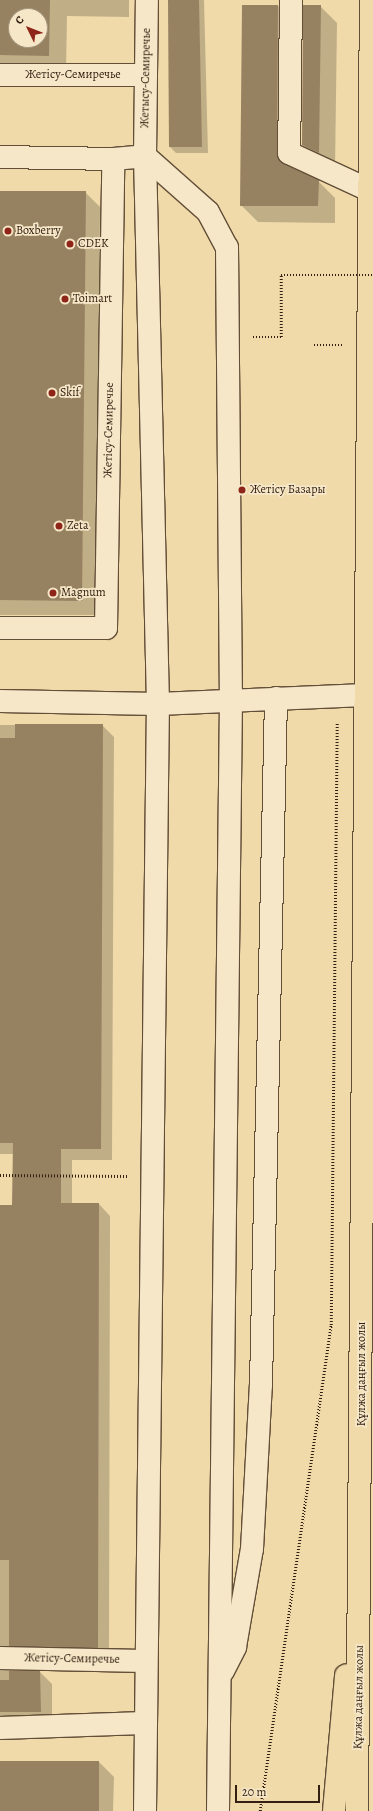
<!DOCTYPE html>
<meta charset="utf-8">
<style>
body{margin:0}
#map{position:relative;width:373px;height:1811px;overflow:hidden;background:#f0daa9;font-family:Alegreya,serif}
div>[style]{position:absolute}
.shadow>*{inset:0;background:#0003}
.building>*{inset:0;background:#968161}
.path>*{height:2.5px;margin-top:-1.25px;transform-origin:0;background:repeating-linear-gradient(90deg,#342012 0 1px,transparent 0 3px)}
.roads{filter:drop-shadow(1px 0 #634e38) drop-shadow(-1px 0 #634e38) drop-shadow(0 1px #634e38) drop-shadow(0 -1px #634e38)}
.minor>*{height:22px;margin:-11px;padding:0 11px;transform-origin:11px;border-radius:11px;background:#f5e7c7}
.major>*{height:22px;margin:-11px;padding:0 11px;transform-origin:11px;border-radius:11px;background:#f0daa9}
.path-bridge>*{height:2.5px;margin-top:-1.25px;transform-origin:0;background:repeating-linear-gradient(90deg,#342012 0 1px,transparent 0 3px)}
.dots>*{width:11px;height:11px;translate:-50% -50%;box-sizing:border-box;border:2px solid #f5e7c7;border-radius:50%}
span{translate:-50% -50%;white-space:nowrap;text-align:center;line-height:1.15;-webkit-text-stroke:3.5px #f5e7c7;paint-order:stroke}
.street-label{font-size:12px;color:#342012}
.poi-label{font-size:12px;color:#342012}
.left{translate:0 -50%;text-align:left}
.north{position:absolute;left:8px;top:8px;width:40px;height:40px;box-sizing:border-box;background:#f5e7c7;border:1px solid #a8977f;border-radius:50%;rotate:313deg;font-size:11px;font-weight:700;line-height:16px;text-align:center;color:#342012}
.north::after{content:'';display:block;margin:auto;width:14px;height:18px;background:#8f2418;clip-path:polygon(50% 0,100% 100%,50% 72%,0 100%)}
.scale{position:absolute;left:235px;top:1785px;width:85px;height:18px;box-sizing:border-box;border:2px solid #342012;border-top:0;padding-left:5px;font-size:12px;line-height:14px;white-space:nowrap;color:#342012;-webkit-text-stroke:3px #f5e7c7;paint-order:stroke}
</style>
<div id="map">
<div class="shadow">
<i style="clip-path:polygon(evenodd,0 0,129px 0,129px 17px,67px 16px,66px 72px,0 72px,0 0,16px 16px,40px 16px,40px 40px,16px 40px,16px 16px)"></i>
<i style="clip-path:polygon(169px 0,204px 0,208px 153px,176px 153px,170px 147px)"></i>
<i style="clip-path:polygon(243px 6px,278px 6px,295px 23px,293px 170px,318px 181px,335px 198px,335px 223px,258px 222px,241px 205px)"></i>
<i style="clip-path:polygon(320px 6px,337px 23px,335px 169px,320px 162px,303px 145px)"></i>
<i style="clip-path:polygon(0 192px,85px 192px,100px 207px,97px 615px,0 615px)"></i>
<i style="clip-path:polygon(0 725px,102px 725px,114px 737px,112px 1160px,72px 1160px,72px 1204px,99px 1204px,110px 1216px,109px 1659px,1px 1663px,0 1670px,40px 1672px,52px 1684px,52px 1723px,0 1724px,0 1206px,13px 1206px,14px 1154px,0 1154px)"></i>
<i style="clip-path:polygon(0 1761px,99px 1762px,114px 1777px,113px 1811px,0 1811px)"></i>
</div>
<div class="building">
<i style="clip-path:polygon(evenodd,0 0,50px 0,49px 56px,0 55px,0 0,16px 16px,40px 16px,40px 40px,16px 40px,16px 16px)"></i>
<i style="clip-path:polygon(168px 0,199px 0,202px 147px,169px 147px)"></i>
<i style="clip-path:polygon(242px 5px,278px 5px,277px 153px,284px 164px,319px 180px,318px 206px,240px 206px)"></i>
<i style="clip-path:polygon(303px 5px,321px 5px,319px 153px,302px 145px)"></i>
<i style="clip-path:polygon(0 191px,86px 191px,82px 601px,0 600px)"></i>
<i style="clip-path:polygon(15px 724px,103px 724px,101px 1149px,61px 1149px,61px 1203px,99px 1203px,98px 1648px,9px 1646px,9px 1560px,0 1560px,0 1205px,12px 1205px,13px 1143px,0 1143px,0 738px,15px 738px)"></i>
<i style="clip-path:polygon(9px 1671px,40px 1671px,41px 1712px,0 1712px,0 1680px,9px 1680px)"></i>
<i style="clip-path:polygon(0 1761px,99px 1761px,99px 1811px,0 1811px)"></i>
</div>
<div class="path">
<i style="left:253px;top:337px;width:28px"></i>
<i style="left:281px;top:337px;width:62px;rotate:-90deg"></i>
<i style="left:314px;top:345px;width:28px"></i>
<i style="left:0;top:1175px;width:127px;rotate:0.5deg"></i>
<i style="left:260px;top:1811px;width:491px;rotate:-81.7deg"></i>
<i style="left:331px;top:1325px;width:603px;rotate:-89.43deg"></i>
</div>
<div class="roads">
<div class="minor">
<i style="left:291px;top:0;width:153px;rotate:90.7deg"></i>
<i style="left:289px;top:153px;width:88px;rotate:24.8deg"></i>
<i style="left:0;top:75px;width:146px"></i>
<i style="left:145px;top:156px;width:84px;rotate:41.6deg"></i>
<i style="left:208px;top:212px;width:40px;rotate:62deg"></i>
<i style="left:227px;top:247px;width:452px;rotate:89.5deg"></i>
<i style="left:231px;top:699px;width:1112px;rotate:90.67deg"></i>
<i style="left:0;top:157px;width:113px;rotate:1deg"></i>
<i style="left:0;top:628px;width:106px"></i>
<i style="left:106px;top:628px;width:469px;rotate:-89.1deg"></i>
<i style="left:113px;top:159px;width:32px;rotate:-5deg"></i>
<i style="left:0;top:701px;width:158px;rotate:1.1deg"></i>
<i style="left:158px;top:704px;width:207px;rotate:-2.5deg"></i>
<i style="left:0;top:1658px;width:144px;rotate:1.2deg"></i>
<i style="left:223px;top:1671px;width:27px;rotate:-63deg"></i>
<i style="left:235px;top:1647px;width:99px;rotate:-80.2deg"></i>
<i style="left:252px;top:1549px;width:164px;rotate:-86.9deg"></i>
<i style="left:261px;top:1385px;width:687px;rotate:-88.75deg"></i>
<i style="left:0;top:1728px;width:144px;rotate:-2deg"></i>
<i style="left:145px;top:1811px;width:1107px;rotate:-89.33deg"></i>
<i style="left:158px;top:704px;width:548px;rotate:-91.36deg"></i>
<i style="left:145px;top:156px;width:156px;rotate:-89.3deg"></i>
</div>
<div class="major">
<i style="left:334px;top:1811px;width:136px;rotate:-84.9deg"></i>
<i style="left:357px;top:1811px;width:1811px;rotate:-89.56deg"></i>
</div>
</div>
<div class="path-bridge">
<i style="left:281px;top:275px;width:92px"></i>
</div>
<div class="dots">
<i style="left:8px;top:231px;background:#8f2418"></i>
<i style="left:70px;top:244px;background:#8f2418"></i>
<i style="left:65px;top:299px;background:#8f2418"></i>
<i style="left:52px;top:393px;background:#8f2418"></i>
<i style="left:242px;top:490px;background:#8f2418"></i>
<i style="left:59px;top:526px;background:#8f2418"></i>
<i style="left:53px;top:593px;background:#8f2418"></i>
</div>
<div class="street-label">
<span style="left:73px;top:75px">Жетісу-Семиречье</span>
<span style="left:146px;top:78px;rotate:-89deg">Жетысу-Семиречье</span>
<span style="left:109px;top:430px;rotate:-89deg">Жетісу-Семиречье</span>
<span style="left:362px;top:1374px;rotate:-90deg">Құлжа даңғыл жолы</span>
<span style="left:72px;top:1659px;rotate:1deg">Жетісу-Семиречье</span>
<span style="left:359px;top:1697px;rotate:-89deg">Құлжа даңғыл жолы</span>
</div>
<div class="poi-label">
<span class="left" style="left:16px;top:231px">Boxberry</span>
<span class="left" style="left:78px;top:244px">CDEK</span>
<span class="left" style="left:73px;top:299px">Toimart</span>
<span class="left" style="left:60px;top:393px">Skif</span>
<span class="left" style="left:250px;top:490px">Жетісу Базары</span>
<span class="left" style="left:67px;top:526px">Zeta</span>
<span class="left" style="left:61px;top:593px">Magnum</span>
</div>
<div class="north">С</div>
<div class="scale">20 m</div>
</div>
